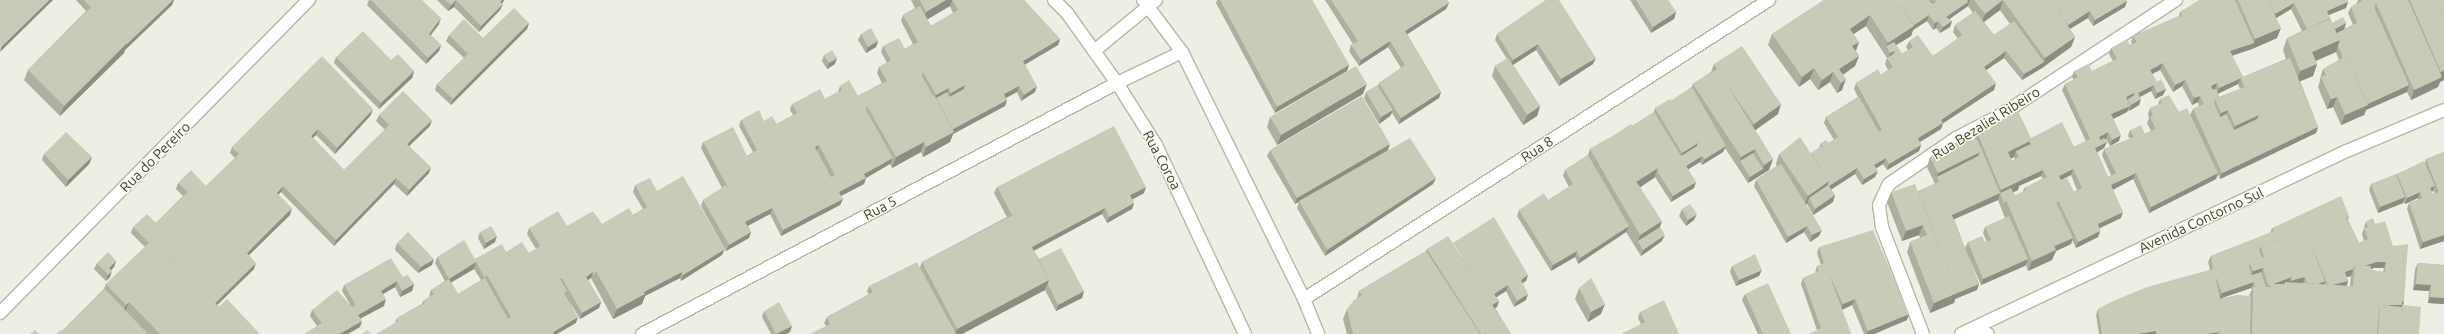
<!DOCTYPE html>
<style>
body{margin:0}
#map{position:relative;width:2444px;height:334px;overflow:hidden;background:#eeefe4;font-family:Ubuntu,sans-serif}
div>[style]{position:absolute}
.roads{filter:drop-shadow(1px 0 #b4b8a6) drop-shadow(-1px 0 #b4b8a6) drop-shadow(0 1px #b4b8a6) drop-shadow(0 -1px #b4b8a6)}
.minor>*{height:12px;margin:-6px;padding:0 6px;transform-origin:6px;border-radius:6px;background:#fff}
.tertiary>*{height:12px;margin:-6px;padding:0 6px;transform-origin:6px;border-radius:6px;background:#fff}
.wall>*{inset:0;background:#adaf9f}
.shaded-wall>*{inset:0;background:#8d8e82}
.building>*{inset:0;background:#c9cbb9}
span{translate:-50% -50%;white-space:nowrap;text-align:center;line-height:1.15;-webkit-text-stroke:3px #fbfbf5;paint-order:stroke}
.street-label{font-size:14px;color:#3a4421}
</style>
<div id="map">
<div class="roads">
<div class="minor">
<i style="left:1054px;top:0;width:18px;rotate:45deg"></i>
<i style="left:1067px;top:13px;width:86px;rotate:54.5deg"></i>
<i style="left:1117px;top:83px;width:73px;rotate:57.8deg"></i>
<i style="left:1156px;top:145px;width:209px;rotate:64.8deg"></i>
<i style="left:1143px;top:0;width:65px;rotate:53.1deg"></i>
<i style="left:1182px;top:52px;width:275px;rotate:63.7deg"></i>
<i style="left:1304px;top:299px;width:38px;rotate:68deg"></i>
<i style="left:1094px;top:51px;width:80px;rotate:-39.4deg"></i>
<i style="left:1304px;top:299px;width:553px;rotate:-32.74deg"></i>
<i style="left:0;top:313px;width:440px;rotate:-45.4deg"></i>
<i style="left:1967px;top:331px;width:21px;rotate:8deg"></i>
<i style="left:642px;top:334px;width:537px;rotate:-27.85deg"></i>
<i style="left:1117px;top:83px;width:72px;rotate:-25.5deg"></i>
<i style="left:1923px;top:334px;width:115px;rotate:-111deg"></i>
<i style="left:1882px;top:227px;width:22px;rotate:-98deg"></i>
<i style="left:1879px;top:205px;width:23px;rotate:-65deg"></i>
<i style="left:1889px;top:184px;width:81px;rotate:-34.5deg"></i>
<i style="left:1956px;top:138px;width:54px;rotate:-27.5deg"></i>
<i style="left:2004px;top:113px;width:206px;rotate:-33.3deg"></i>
</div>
<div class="tertiary">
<i style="left:1961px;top:334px;width:427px;rotate:-25.4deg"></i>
<i style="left:2347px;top:151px;width:105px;rotate:-22.9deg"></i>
</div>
</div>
<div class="wall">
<i style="clip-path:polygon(76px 0,174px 0,172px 5px,125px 50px,124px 53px,60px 116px,24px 80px,28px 70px,86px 11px)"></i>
<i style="clip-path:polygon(369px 0,422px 0,439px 24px,431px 35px,441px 45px,439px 51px,426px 64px,367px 5px)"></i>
<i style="clip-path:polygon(437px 0,504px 0,502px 4px,503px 4px,500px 10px,479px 32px,454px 7px,448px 11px)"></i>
<i style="clip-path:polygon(evenodd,911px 0,1024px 0,1060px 39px,1058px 45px,1025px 64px,1035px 92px,1021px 101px,1017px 92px,1006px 98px,1007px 100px,1005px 106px,953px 134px,950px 142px,923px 157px,921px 152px,892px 168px,890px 164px,866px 178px,864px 184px,841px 196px,843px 199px,840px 205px,781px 236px,770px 214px,748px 226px,751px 232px,749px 238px,726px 251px,701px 206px,703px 200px,722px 188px,701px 148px,703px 142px,747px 156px,753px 152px,739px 126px,741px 120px,764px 121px,777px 124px,793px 115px,790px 110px,792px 104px,825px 99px,838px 92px,840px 86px,858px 96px,882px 83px,877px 73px,879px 67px,887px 63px,881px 52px,883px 46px,905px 49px,913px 44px,901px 21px,903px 15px,915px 8px,911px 0,950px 6px,953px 13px,931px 26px,927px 19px,950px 6px)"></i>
<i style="clip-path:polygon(1217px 0,1312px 0,1349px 65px,1347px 71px,1275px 113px,1216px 3px)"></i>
<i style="clip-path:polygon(1325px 0,1447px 0,1449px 3px,1446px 9px,1407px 34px,1441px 92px,1439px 98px,1399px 124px,1392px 113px,1390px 116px,1379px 124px,1364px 98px,1366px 92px,1378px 86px,1379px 83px,1401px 68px,1388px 47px,1359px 66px,1349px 51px,1351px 45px,1353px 44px)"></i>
<i style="clip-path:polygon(1546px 0,1593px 64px,1559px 86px,1536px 50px,1513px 65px,1540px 106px,1537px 116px,1523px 125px,1492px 76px,1495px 66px,1507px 59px,1495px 40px,1497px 34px)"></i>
<i style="clip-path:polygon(1630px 0,1668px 0,1676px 12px,1674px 19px,1651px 33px)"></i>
<i style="clip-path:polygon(evenodd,1824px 0,1931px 5px,1932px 5px,1928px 0,2126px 0,2127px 1px,2125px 7px,2093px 26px,2088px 18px,2070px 29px,2075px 37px,2071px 47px,2042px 68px,2022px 80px,2004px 58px,1986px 70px,1994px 90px,1943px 122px,1941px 129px,1920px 142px,1921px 145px,1919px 151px,1887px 170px,1883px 164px,1876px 168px,1875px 177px,1862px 185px,1855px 174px,1831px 190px,1835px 195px,1833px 202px,1813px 215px,1807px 204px,1806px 205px,1819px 236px,1810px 242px,1804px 232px,1786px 243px,1754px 186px,1756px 180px,1777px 166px,1776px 164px,1779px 154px,1811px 153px,1819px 148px,1821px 143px,1828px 143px,1834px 140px,1824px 123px,1826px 117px,1858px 97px,1854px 89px,1856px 83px,1881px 75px,1888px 70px,1885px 64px,1887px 58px,1866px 26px,1853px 34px,1859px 42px,1856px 51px,1859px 56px,1855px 66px,1843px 75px,1842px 90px,1837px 93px,1830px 82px,1818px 90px,1810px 79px,1799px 87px,1768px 45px,1772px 34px,1824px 0,1968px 6px,1973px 13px,1955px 25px,1953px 32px,1958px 39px,1933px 56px,1909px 41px,1906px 47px,1908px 50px,1902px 54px,1896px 45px,1911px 36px,1913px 30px,1927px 21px,1933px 30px,1936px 28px,1940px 33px,1950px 27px,1952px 21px,1949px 19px,1968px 6px,1824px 0,2000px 10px,2010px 24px,1994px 35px,1984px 22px,2000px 10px)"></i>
<i style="clip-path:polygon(evenodd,2200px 0,2347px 0,2348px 2px,2346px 8px,2329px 15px,2332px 23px,2346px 23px,2344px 29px,2353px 25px,2348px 13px,2351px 7px,2357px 3px,2358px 0,2444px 0,2444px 80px,2440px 82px,2438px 87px,2411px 100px,2407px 92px,2366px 110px,2364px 115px,2341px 125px,2333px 107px,2327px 109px,2318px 87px,2320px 81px,2320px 79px,2323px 69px,2339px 60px,2336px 52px,2316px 61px,2317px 64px,2313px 76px,2300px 81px,2318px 127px,2316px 133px,2220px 179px,2218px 174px,2216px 179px,2149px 213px,2133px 179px,2113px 189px,2121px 218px,2099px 228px,2100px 231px,2098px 237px,2076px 248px,2072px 240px,2071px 244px,2056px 251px,2052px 260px,2028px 271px,2026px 265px,1981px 285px,1968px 255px,1979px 284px,1977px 290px,1955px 299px,1954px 303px,1930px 313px,1907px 252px,1910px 242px,1920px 238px,1919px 235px,1902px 241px,1887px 202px,1891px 192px,1918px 191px,1935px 184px,1927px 167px,1930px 157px,1974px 141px,1977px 132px,2031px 138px,2074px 147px,2086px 141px,2062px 90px,2065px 84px,2074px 80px,2072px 77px,2074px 71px,2092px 71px,2113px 61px,2109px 54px,2111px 48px,2130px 45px,2132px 44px,2131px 42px,2133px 36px,2179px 16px,2180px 12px,2200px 0,2291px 9px,2302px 31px,2287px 38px,2283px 50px,2286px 59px,2243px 77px,2232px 56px,2252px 49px,2277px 38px,2276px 18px,2291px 9px,2200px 0,2160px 70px,2173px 92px,2182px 86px,2192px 105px,2198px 102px,2199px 106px,2193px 109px,2190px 115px,2179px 112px,2160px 99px,2158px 105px,2150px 108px,2148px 114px,2149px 118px,2147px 123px,2151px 131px,2145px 134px,2130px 130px,2128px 136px,2130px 139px,2104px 149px,2102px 155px,2111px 175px,2108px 177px,2097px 152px,2104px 148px,2107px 142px,2105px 139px,2106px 139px,2110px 146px,2119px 141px,2113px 119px,2127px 112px,2128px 110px,2129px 111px,2139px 105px,2140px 97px,2151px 91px,2155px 99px,2163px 95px,2166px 89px,2157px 82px,2152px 74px,2160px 70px,2200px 0,2238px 84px,2240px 89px,2219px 97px,2218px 94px,2238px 84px,2200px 0,2014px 157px,2015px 159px,2012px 161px,2011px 159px,2014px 157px,2200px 0,2071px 175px,2077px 190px,2074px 192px,2061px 180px,2071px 175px,2200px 0,2041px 176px,2043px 179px,2024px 188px,2023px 192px,2015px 196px,2013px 192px,2018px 190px,2019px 186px,2041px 176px,2200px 0,1998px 200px,2005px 218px,1985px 227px,1983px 233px,1987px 242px,1968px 242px,1965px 248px,1954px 219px,1998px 200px)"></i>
<i style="clip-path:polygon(529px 23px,527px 29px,451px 105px,435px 90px,437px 84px,464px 58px,446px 41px,449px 35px,483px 38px)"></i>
<i style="clip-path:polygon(861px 34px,878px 41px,876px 47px,866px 53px,858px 40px)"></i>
<i style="clip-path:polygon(824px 55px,835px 64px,827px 69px,822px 61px)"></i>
<i style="clip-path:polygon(336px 57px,414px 71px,412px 78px,379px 109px,334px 63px)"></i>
<i style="clip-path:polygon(1714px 64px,1778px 114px,1755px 130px,1773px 159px,1769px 170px,1748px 183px,1725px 148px,1723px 152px,1702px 165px,1700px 162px,1688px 169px,1694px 188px,1671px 202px,1655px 177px,1654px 178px,1640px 187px,1660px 227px,1662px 241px,1641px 256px,1626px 232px,1578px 264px,1575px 257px,1551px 271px,1517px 216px,1519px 210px,1548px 200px,1569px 187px,1563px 176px,1565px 170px,1588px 155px,1590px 149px,1632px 126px,1654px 112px,1655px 108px,1671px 101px,1692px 87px,1693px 84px,1711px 72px)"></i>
<i style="clip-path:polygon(1363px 94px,1277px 145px,1267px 127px,1270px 117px)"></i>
<i style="clip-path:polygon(371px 115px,335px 154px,316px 135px,313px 138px,344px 170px,385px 130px,376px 121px,379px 115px,430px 126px,409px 146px,429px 173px,407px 196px,394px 184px,334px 246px,281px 192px,278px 195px,290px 215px,249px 255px,254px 269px,217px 305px,260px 334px,56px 334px,62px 331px,104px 289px,106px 284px,145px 247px,131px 233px,133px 227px,156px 223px,183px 196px,176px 189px,178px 183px,206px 186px,235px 158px,230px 153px,232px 147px)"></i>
<i style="clip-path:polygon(1270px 150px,1388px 150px,1436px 178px,1433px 184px,1325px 256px,1297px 208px,1299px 202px,1295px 204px,1267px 156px)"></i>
<i style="clip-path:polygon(evenodd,2444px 152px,2444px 241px,2420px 249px,2407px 209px,2409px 203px,2418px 200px,2418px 198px,2405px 204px,2403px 202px,2403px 203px,2378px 213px,2369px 190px,2371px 184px,2396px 175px,2397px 174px,2425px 163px,2426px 159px,2444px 152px,2433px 190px,2435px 194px,2433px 194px,2432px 193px,2433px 190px)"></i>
<i style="clip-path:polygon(44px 154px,92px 157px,89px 164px,66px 187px,42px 160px)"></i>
<i style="clip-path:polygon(evenodd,635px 185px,657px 191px,722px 255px,681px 281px,680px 278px,645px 296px,642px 304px,613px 319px,591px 278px,588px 280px,601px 302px,599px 308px,580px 319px,571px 304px,576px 323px,395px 323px,397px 318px,422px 304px,423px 301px,430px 297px,429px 296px,431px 290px,445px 281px,435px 263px,437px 257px,475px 259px,506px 252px,529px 253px,536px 249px,527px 234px,529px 228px,602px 224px,633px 215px,643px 209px,633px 192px,635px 185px,474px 269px,481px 280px,458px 294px,451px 282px,474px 269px)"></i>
<i style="clip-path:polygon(997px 187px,1144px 193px,1132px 199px,1134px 203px,1132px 209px,1107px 223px,1102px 214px,1034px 251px,1039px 259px,1084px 291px,1082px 298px,1056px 311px,1045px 290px,962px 334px,826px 326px,824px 323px,827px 317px,869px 294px,867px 292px,869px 286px,920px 267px,922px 262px,1007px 217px,994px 193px)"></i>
<i style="clip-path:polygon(1682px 209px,1694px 220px,1686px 226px,1679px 216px)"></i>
<i style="clip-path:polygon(evenodd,2349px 216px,2348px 220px,2359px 243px,2364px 241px,2362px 234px,2364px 228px,2364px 227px,2366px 221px,2404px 302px,2403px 305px,2419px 334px,2099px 334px,2096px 315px,2098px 309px,2210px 270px,2208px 262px,2211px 256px,2270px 233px,2272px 228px,2349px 216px,2374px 268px,2384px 268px,2383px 272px,2370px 270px,2370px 269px,2374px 268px,2349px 216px,2351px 276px,2350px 286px,2347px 286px,2348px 281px,2347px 277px,2351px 276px,2349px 216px,2251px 288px,2252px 289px,2249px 296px,2221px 298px,2251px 288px)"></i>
<i style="clip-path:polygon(480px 232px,495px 242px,484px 249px,478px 238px)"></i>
<i style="clip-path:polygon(397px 243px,432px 265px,418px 273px,395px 250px)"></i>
<i style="clip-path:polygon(1819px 247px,1907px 320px,1874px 334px,1864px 334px,1852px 305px,1842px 310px,1851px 334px,1817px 330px,1801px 284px,1803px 278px,1815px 273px,1817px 266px,1821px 265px,1817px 253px)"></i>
<i style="clip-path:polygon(1427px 249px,1528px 275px,1526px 281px,1522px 283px,1526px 300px,1514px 307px,1506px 291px,1496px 297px,1499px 301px,1497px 307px,1495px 308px,1511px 334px,1347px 334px,1343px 319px,1347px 309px,1357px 298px,1359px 291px,1426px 251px)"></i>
<i style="clip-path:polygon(116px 261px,114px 267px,111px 270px,110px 277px,106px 281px,94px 269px,97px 263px)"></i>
<i style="clip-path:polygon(2418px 263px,2444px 265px,2444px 304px,2428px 303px,2429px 291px,2413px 290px,2415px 269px)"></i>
<i style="clip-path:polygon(1732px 266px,1759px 276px,1736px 286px,1730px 272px)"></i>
<i style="clip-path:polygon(403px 277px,414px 284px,412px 291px,400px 297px,395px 287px,383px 294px,384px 306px,360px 319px,360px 327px,317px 326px,310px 316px,312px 310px,350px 304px,342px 291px,344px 285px)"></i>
<i style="clip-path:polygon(1579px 288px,1601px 314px,1588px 322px,1575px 299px)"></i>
<i style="clip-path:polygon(1745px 294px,1791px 334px,1758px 334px,1742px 300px)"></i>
<i style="clip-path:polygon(764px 311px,792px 326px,790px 332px,786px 334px,771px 334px,762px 317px)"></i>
<i style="clip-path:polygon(1640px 312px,1679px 334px,1641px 324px,1638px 318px)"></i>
</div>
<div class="shaded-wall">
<i style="clip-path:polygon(49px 0,53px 0,0 52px,1px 47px)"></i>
<i style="clip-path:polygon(173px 0,174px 0,172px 5px,125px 50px,127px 44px)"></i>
<i style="clip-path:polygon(456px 0,454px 7px,448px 11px,451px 5px)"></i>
<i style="clip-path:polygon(502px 0,504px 0,503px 2px,498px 8px,500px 2px)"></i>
<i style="clip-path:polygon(946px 0,952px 0,950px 6px,923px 22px,926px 12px)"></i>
<i style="clip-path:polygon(1968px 0,1970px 0,1968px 6px,1944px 23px,1946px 17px,1968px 2px)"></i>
<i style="clip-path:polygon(2003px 0,2000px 10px,1981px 24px,1985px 14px)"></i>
<i style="clip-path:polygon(2127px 1px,2125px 7px,2093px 26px,2095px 20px)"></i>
<i style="clip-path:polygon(2348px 2px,2346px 8px,2324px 17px,2327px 11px)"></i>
<i style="clip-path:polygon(1449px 3px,1446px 9px,1403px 37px,1405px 31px)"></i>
<i style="clip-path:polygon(2294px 3px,2291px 9px,2270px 22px,2272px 15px)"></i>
<i style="clip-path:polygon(503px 4px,500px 10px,479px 32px,481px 26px)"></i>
<i style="clip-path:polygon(2090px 11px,2088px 18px,2063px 33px,2065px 27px)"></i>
<i style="clip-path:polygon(1676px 12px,1674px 19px,1651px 33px,1653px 27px)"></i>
<i style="clip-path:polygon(1870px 15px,1866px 26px,1846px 39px,1850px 29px)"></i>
<i style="clip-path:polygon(1929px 15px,1927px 21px,1913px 30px,1911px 36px,1888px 50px,1886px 46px,1888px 43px)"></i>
<i style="clip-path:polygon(441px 18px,439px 24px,427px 40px,429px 34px)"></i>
<i style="clip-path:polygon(1938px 21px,1936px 28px,1933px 30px,1935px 23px)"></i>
<i style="clip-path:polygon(1952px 21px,1950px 27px,1940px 33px,1943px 27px)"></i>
<i style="clip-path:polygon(529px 23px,527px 29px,451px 105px,453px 99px)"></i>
<i style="clip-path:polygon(2346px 23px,2344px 30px,2328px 37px,2331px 31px)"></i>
<i style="clip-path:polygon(2281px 28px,2277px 38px,2252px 49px,2255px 39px)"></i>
<i style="clip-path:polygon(2075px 37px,2071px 47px,2042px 68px,2022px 80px,2024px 74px,2044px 62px,2045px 58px)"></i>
<i style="clip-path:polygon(1060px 39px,1058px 45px,1021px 67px,1023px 61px)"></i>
<i style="clip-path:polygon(2340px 40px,2336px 52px,2308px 64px,2312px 52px)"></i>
<i style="clip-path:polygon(878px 41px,876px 47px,866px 53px,868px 47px)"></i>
<i style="clip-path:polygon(1390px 41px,1388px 47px,1359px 66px,1361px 60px)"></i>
<i style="clip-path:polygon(1859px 42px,1855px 52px,1852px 46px)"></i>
<i style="clip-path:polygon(127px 43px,124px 53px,60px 116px,64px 106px)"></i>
<i style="clip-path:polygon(2254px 43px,2252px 49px,2227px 57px,2230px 51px)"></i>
<i style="clip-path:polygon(1538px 44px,1536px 50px,1511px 66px,1513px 60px)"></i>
<i style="clip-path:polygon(441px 45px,439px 51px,426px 64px,428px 58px)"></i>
<i style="clip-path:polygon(1894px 51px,1891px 57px,1888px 59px,1890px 53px)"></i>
<i style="clip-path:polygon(2006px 51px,2004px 58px,1982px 73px,1984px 67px)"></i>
<i style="clip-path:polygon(1859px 56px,1855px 66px,1838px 78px,1839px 69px)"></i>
<i style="clip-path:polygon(837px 58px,835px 64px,827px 69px,829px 63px)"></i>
<i style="clip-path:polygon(1596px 58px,1593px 64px,1559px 86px,1561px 79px)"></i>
<i style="clip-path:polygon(2163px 63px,2160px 70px,2148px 76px,2150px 70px)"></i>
<i style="clip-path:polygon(2317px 64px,2313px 76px,2296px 83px,2300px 71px)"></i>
<i style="clip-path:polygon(1349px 65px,1347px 71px,1275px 113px,1277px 107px)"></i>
<i style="clip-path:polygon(1814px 68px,1810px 79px,1799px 87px,1802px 77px)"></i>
<i style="clip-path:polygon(2444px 70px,2444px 80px,2440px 82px,2438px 87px,2411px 100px,2414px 90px,2438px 79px,2441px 72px)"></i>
<i style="clip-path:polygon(414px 71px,412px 78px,379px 109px,381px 103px)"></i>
<i style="clip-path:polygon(1833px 72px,1830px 82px,1818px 90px,1822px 80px)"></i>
<i style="clip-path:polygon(2241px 78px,2238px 84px,2217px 94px,2219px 88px)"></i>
<i style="clip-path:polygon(1846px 79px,1842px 90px,1837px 93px,1841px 83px)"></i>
<i style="clip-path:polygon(2185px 80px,2182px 86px,2173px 92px,2175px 85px)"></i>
<i style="clip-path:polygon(1996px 83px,1994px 90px,1939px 126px,1941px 120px)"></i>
<i style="clip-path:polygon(2217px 83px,2215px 89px,2208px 92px,2211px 86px)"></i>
<i style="clip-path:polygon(1367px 84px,1363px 94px,1277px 145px,1281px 135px)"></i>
<i style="clip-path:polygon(965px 85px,962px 95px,947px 103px,951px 93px)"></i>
<i style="clip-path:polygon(2154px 85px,2151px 91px,2136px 99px,2138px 93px)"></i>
<i style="clip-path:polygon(2409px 85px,2407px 92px,2366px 110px,2364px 115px,2341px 125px,2345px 115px,2365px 105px)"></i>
<i style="clip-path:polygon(1019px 86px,1017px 92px,1002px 100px,1004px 94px)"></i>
<i style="clip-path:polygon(1037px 86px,1035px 92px,1021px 101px,1024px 95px)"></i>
<i style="clip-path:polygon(949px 88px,945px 98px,934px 101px,936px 95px)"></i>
<i style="clip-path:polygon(2166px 89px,2163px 95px,2155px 99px,2157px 93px)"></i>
<i style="clip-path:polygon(1441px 92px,1439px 98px,1399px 124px,1401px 118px)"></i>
<i style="clip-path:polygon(2134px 93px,2132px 99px,2128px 99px,2128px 101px,2126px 97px)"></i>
<i style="clip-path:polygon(2200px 96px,2198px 102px,2192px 105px,2194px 98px)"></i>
<i style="clip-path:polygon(2337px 97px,2333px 107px,2327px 109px,2331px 99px)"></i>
<i style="clip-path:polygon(2141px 99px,2139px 105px,2129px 111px,2131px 105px)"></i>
<i style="clip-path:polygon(1007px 100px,1005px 106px,953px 134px,950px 142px,923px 157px,926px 147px,950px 131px)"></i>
<i style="clip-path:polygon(1781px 104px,1778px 114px,1750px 134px,1754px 124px)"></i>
<i style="clip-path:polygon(1540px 106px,1537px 116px,1523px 125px,1527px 115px)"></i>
<i style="clip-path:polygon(2130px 106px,2127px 112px,2109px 121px,2111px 114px)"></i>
<i style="clip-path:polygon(373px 109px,371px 115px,335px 154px,337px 148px)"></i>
<i style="clip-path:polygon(1393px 110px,1390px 116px,1379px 124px,1381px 117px)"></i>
<i style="clip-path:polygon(2228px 110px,2224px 120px,2217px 123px,2221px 113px)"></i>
<i style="clip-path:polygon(2259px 115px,2255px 126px,2231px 136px,2235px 126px)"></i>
<i style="clip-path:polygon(432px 120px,430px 126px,405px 150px,407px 144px)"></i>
<i style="clip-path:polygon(1943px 123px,1941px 129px,1915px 145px,1918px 138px)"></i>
<i style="clip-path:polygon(2318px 127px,2316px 133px,2220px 179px,2222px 173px)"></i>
<i style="clip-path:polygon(318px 129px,316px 135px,308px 142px,311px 136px)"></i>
<i style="clip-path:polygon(2108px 132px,2106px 139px,2096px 143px,2099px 137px)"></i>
<i style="clip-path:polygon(2121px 135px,2119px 141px,2110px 146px,2112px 140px)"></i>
<i style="clip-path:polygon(2032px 140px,2029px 150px,2016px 151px,2014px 157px,2004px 162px,2008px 152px)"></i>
<i style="clip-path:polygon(924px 142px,921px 152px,892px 168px,896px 157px)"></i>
<i style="clip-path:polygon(2107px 142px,2104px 148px,2093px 155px,2095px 148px)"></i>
<i style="clip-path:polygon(1698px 143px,1694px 153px,1678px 163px,1682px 153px)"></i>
<i style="clip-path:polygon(1390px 144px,1388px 150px,1295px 204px,1297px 198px)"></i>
<i style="clip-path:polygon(819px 145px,816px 151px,815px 147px)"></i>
<i style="clip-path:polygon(1921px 145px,1919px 151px,1887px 170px,1889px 164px)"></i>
<i style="clip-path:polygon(1726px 146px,1723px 152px,1702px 165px,1705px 159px)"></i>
<i style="clip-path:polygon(1755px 149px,1751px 160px,1740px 161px,1741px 157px)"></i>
<i style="clip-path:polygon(1980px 152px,1976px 162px,1937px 177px,1938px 173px)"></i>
<i style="clip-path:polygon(1702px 156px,1700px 162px,1684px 172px,1686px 166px)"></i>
<i style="clip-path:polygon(92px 157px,89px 164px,66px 187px,68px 180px)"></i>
<i style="clip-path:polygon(893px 158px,890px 164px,866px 178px,864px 184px,837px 198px,839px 192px,864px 174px)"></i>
<i style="clip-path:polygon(1886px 158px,1883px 164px,1872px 171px,1874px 165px)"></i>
<i style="clip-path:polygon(1773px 159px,1769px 170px,1761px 175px,1764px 165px)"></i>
<i style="clip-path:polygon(431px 167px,429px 173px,407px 196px,409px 190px)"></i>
<i style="clip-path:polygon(1658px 168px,1654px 178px,1630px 194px,1633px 184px)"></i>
<i style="clip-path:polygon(1857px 168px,1855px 174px,1827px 192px,1829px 186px)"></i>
<i style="clip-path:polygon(1763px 169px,1761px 175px,1748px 183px,1750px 177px)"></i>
<i style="clip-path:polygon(2073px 169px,2071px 175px,2057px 182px,2059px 176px)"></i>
<i style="clip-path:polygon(2043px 170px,2041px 176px,2019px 186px,2018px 190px,2002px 198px,2000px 193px,2001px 190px)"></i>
<i style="clip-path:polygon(1878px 171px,1875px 177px,1862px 185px,1864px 179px)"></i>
<i style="clip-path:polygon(2136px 173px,2133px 179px,2109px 192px,2111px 185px)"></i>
<i style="clip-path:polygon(2218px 173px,2216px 179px,2149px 213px,2151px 207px)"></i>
<i style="clip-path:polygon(396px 178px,394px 184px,334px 246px,336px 240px)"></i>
<i style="clip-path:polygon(1436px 178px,1433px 184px,1325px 256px,1327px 250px)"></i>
<i style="clip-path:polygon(1829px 181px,1826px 191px,1809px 198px,1807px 204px,1804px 206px,1808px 196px)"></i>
<i style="clip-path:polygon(1696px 182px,1694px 188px,1671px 202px,1673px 196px)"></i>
<i style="clip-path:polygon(283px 186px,281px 192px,274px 199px,277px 193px)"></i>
<i style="clip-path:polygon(2435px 186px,2432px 192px,2430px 188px)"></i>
<i style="clip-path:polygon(1146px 187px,1144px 193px,1128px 202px,1130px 195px)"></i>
<i style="clip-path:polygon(2420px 192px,2418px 198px,2405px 204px,2407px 198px)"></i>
<i style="clip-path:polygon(2000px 193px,1998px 200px,1950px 221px,1952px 215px)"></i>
<i style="clip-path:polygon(1835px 195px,1833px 202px,1813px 215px,1815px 209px)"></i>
<i style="clip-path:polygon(2405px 197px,2403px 203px,2378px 213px,2380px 207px)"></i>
<i style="clip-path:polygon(843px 199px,840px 205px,781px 236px,783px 230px)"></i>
<i style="clip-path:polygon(1134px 203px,1132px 209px,1107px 223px,1109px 217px)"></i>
<i style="clip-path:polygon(292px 208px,290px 215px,245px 259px,247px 253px)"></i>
<i style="clip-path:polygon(772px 208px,770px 214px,743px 228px,745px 222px)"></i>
<i style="clip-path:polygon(1105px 208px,1102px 214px,1027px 254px,1029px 248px)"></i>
<i style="clip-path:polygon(2123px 212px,2121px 218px,2096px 230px,2098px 224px)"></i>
<i style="clip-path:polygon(1697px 214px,1694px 220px,1686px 226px,1688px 220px)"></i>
<i style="clip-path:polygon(1662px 221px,1658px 233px,1638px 241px,1640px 235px)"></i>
<i style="clip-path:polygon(1923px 225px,1919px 235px,1902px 241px,1906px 231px)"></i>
<i style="clip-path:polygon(1629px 226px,1626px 232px,1578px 264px,1580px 258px)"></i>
<i style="clip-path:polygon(1807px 226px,1804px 232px,1786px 243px,1788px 237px)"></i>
<i style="clip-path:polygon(1822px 230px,1819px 236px,1810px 242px,1812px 235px)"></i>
<i style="clip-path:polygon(2100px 231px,2098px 237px,2076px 248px,2078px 242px)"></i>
<i style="clip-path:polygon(751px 232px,749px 238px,726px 251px,729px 245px)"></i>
<i style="clip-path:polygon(1665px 235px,1662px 241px,1641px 256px,1643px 250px)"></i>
<i style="clip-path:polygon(2444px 235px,2444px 241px,2420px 249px,2423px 242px)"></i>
<i style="clip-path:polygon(497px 236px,495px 242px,484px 249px,486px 243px)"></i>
<i style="clip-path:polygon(2073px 238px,2071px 244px,2056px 251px,2052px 260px,2028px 271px,2032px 261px,2051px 248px)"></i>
<i style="clip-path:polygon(725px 249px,722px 255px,681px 281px,683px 275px)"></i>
<i style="clip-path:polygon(1577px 251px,1575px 257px,1551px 271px,1553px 265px)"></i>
<i style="clip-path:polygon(434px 259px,432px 265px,418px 273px,421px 267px)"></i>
<i style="clip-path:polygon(2028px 259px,2025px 266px,1981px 285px,1983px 279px)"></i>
<i style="clip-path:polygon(116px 261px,114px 267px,107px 275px,109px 268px)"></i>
<i style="clip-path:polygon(476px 262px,474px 269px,447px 285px,449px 279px)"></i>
<i style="clip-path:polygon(2376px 262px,2386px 262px,2384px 268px,2374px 268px,2354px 275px,2355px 269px)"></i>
<i style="clip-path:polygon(256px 263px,254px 269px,210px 312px,213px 306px)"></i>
<i style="clip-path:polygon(2263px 268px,2259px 278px,2249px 281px,2253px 271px)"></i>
<i style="clip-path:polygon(2353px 269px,2351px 276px,2343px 278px,2345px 272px)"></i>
<i style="clip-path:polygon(1762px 270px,1759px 276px,1736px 286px,1739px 280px)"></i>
<i style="clip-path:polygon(112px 271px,110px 277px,106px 281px,108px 275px)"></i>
<i style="clip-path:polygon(593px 272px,591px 278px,584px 283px,586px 277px)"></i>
<i style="clip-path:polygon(682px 272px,680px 278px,645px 296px,642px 304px,613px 319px,617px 309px,641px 293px)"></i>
<i style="clip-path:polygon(1528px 275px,1526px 281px,1518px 286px,1521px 280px)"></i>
<i style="clip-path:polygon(2292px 277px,2305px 277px,2303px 283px,2285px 284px,2285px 282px,2283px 289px,2273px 284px)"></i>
<i style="clip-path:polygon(1049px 280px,1045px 290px,962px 334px,955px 334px,957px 329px)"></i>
<i style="clip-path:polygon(397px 281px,395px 287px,378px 297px,381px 291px)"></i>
<i style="clip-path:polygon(2325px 281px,2323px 288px,2309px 287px)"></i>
<i style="clip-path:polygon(2348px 281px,2346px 287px,2329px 286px)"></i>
<i style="clip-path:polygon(2254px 282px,2251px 288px,2219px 299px,2222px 293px)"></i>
<i style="clip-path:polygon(414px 284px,412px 291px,400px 297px,402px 291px)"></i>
<i style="clip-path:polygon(1979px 284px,1977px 290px,1955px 299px,1954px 303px,1930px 313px,1934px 303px)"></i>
<i style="clip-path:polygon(2416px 284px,2431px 285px,2429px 291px,2413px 290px)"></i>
<i style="clip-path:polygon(1508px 285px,1506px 291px,1492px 300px,1494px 294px)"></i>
<i style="clip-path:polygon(1084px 291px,1082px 298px,1056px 311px,1058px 305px)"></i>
<i style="clip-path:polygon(1528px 294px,1526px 300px,1514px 307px,1517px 301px)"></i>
<i style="clip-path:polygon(2430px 297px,2444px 298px,2444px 304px,2428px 303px)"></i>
<i style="clip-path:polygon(386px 299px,384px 306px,355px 321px,358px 315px)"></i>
<i style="clip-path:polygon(1855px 299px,1852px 305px,1841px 310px,1843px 304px)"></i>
<i style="clip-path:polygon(1499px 301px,1497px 307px,1486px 314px,1489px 307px)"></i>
<i style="clip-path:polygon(2402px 301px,2404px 302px,2400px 311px,2389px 305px)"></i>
<i style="clip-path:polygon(129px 302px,125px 312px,122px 315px,126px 305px)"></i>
<i style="clip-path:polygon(601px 302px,599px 308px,580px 319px,582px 313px)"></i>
<i style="clip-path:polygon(1605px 304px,1601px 314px,1588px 322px,1591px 312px)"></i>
<i style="clip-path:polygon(1909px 314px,1907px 320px,1874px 334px,1867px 334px,1868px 331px)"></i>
<i style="clip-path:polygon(578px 317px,576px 323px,557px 334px,552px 334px,553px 332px)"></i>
<i style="clip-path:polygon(362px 321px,360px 327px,348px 334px,339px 334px)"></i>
<i style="clip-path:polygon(792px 326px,790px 332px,786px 334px,777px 334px)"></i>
<i style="clip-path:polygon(2156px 331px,2155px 334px,2137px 334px)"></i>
<i style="clip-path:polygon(2219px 332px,2218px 334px,2207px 334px)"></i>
</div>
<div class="building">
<i style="clip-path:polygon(0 0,49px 0,1px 47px,0 46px)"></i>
<i style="clip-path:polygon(84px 0,173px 0,127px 44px,127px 43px)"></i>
<i style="clip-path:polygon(371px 0,422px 0,441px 18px,429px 34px,441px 45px,428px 58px)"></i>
<i style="clip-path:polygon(445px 0,502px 0,500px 2px,503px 4px,481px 26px,456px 0,451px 5px)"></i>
<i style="clip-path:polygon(920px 0,946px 0,926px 12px)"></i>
<i style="clip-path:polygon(evenodd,952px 0,1024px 0,1060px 39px,1023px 61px,1037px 86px,1024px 95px,1019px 86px,1004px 94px,1007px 100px,953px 129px,936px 98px,947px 92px,949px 97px,964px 89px,965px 85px,951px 57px,923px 72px,922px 76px,933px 96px,906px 111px,895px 91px,867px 106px,866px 110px,893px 158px,864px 174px,866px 178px,839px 192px,843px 199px,783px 230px,772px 208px,745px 222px,751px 232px,729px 245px,703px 200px,726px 185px,731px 193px,703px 142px,733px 127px,747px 156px,757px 150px,741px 120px,759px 110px,764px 121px,772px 116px,777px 124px,797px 113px,792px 104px,820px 89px,825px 99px,842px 90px,840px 86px,849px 80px,858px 96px,887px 81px,879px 67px,891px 60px,883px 46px,899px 38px,905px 49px,918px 42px,903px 15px,920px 6px,931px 26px,958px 10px,952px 0,819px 145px,835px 175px,831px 177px,815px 147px,819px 145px)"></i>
<i style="clip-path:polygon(1220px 0,1312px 0,1349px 65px,1277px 107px)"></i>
<i style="clip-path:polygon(1331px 0,1447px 0,1449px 3px,1405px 31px,1441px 92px,1401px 118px,1379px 83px,1405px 65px,1390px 41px,1361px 60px,1351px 45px,1358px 41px)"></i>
<i style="clip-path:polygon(1546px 0,1559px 0,1596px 58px,1561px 79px,1538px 44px,1513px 60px,1497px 34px)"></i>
<i style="clip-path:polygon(1636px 0,1668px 0,1676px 12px,1653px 27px)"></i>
<i style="clip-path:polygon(1824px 0,1897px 0,1914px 26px,1888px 43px,1870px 15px,1850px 29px,1859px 42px,1852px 46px,1859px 56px,1839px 69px,1846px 79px,1841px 83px,1833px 72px,1822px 80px,1814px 68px,1802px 77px,1772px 34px)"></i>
<i style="clip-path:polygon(1897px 0,1928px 0,1931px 5px,1936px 2px,1935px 0,1967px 0,1968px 2px,1946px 17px,1952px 21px,1943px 27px,1938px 21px,1935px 23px,1929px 15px,1914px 25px)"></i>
<i style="clip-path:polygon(1974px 0,2052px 0,2075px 37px,2045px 58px,2003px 0,1985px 14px)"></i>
<i style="clip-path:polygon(2052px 0,2126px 0,2127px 1px,2095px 20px,2090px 11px,2068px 25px)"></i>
<i style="clip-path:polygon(evenodd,2200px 0,2235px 0,2254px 43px,2230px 51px,2243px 77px,2290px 58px,2318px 127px,2222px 173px,2193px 109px,2204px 104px,2200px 96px,2194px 98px,2185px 80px,2175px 85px,2163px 63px,2150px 70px,2157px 82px,2161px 79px,2166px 89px,2157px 93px,2154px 85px,2138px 93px,2141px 99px,2131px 105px,2128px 99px,2135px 95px,2134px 93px,2126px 97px,2130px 106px,2111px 114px,2121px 135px,2112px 140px,2108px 132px,2099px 137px,2101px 140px,2104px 138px,2107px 142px,2095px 148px,2108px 177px,2116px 173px,2104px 149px,2134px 137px,2130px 130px,2141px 125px,2145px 134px,2156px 129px,2150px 117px,2153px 115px,2150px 108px,2162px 103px,2160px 99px,2169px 95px,2179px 112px,2187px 108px,2218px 173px,2151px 207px,2136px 173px,2111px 185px,2123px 212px,2098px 224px,2100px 231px,2078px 242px,2059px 202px,2056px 202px,2073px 238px,2054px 246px,2028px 189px,2026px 190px,2024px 188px,2047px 177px,2043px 170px,2021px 180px,2012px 161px,2019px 157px,2016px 151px,2031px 144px,2029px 142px,2032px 140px,2031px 138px,2062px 122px,2074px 147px,2090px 139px,2065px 84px,2078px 77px,2074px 71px,2088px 64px,2092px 71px,2117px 59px,2111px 48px,2127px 39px,2130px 45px,2137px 42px,2133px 36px,2182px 15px,2180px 12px,2200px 0,2241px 78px,2244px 87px,2247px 86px,2259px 115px,2257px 119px,2234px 130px,2226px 114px,2220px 117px,2214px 103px,2215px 99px,2219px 97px,2216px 89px,2213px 90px,2211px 86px,2217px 83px,2219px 88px,2241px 78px,2200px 0,2073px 169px,2082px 188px,2074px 192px,2067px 178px,2061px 180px,2059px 176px,2073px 169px)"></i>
<i style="clip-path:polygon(2238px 0,2268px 0,2281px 28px,2255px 39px)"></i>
<i style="clip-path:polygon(2268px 0,2347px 0,2348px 2px,2327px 11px,2330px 18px,2307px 29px,2294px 3px,2275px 14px)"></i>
<i style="clip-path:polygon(2361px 0,2381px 0,2376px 3px,2374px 7px,2409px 85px,2368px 104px,2346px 56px,2343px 58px,2338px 46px,2340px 40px,2337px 33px,2357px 23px,2351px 7px,2362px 1px)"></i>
<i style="clip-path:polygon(2381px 0,2408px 0,2442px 77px,2414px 90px,2376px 3px)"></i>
<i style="clip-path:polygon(2410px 0,2439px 0,2444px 13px,2444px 70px,2441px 72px)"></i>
<i style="clip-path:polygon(2439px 0,2444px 0,2444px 13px)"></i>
<i style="clip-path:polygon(91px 7px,127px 43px,64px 106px,28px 70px)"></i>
<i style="clip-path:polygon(514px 8px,529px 23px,453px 99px,437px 84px,468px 54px,449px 35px,464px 19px,483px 38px)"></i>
<i style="clip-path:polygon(1975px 11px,1994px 35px,2014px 21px,2044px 62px,2024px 74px,2006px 51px,1984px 67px,1996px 83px,1941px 120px,1943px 123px,1918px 138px,1921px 145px,1889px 164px,1886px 158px,1874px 165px,1878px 171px,1864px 179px,1857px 168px,1829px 186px,1835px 195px,1815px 209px,1809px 198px,1828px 185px,1829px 181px,1811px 153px,1822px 146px,1821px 143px,1826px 140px,1828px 143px,1838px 137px,1826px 117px,1859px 97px,1879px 132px,1882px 130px,1856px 83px,1878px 69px,1881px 75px,1893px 67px,1887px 58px,1895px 53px,1894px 51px,1890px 53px,1886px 46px,1894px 42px,1902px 54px,1913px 47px,1909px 41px,1918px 35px,1933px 56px,1962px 35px,1955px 25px)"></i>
<i style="clip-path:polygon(2343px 17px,2346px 23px,2335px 29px,2332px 23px)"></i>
<i style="clip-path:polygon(2330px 19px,2340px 40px,2312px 52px,2317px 64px,2300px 71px,2287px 38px)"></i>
<i style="clip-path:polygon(871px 28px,878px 41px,868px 47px,861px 34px)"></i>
<i style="clip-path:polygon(363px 31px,391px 60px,398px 54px,414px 71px,381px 103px,336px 57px)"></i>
<i style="clip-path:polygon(1742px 46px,1781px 104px,1754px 124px,1727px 85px,1773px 159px,1764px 165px,1755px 149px,1741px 157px,1693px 84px,1717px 69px,1714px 64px)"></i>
<i style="clip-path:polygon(832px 50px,837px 58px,829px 63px,824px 55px)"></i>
<i style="clip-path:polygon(322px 56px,373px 109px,337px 148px,318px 129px,311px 136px,344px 170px,389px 125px,379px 115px,403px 91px,432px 120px,407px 144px,431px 167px,409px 190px,396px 178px,336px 240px,283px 186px,277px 193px,292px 208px,247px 253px,256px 263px,215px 303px,173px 259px,171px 262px,151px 241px,149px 243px,133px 227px,147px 214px,156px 223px,188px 192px,178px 183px,191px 170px,206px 186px,239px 154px,232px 147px)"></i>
<i style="clip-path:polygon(2346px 56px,2368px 105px,2345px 115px,2337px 97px,2331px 99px,2321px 77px,2326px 75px,2323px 69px)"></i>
<i style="clip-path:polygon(951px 57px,965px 85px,951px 93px,949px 88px,936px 95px,923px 72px)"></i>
<i style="clip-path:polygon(1508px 58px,1540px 106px,1527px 115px,1495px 66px)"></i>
<i style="clip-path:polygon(1356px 66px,1367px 84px,1281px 135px,1270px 117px)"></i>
<i style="clip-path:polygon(1377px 85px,1393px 110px,1381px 117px,1366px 92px)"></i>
<i style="clip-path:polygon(2247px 86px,2259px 115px,2235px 126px,2228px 110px,2221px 113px,2215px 99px)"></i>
<i style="clip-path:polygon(1692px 87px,1726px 146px,1705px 159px,1702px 156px,1686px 166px,1696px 182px,1673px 196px,1657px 171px,1658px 168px,1632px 126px,1654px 112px,1681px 156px,1697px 146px,1698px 143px,1671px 101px)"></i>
<i style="clip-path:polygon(895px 91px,906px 111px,934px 95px,954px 132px,926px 147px,924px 142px,896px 157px,867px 106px)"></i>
<i style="clip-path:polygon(1362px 96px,1390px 144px,1297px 198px,1270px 150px)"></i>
<i style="clip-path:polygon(1670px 99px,1698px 143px,1682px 153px,1655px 108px)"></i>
<i style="clip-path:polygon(2018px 111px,2032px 140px,2008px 152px,2021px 180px,2001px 190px,1977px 132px)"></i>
<i style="clip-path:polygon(1631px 124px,1658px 168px,1636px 182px,1608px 139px)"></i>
<i style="clip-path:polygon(1114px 126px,1146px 187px,1130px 195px,1134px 203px,1109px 217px,1105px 208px,1032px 247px,1015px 214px,1012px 215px,997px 187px)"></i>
<i style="clip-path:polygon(66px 132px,92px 157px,68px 180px,44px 154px)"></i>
<i style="clip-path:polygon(1970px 135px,1980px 152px,1938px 173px,1930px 157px)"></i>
<i style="clip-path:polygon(1800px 137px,1829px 181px,1808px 196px,1779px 154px)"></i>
<i style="clip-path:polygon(1410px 138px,1436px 178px,1327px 250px,1299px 201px)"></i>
<i style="clip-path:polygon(1608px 138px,1662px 221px,1640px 235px,1590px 149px)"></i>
<i style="clip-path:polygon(1977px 139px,2000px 193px,1952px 215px,1979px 284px,1957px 293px,1918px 191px,1939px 182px,1937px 177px,1978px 156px,1980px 152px,1973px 141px)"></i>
<i style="clip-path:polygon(2444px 152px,2444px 235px,2423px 242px,2409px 203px,2422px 198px,2420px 192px,2407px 198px,2397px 174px,2424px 161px,2435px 186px,2430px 188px,2433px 194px,2439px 192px,2426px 159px)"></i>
<i style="clip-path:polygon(1753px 153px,1763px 169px,1750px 177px,1740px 161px)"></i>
<i style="clip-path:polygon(1588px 155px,1629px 226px,1580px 258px,1577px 251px,1553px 265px,1519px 210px,1544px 193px,1548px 200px,1573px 184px,1565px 170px)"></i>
<i style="clip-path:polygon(1781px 164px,1822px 230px,1812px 235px,1807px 226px,1788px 237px,1756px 180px)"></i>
<i style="clip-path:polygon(2396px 174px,2405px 197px,2380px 207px,2371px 184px)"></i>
<i style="clip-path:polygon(evenodd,683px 176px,725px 249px,683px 275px,682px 272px,644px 292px,623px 256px,596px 271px,594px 275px,593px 272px,586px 277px,601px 302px,582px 313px,562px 278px,560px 279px,567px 291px,564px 293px,578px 317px,553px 332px,554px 334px,376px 334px,398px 321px,397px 318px,425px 303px,423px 301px,434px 294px,431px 290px,449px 279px,437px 257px,464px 240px,475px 259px,502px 244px,506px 252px,522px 242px,529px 253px,540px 246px,529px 228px,558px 211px,567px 226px,593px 211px,602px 224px,629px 208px,633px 215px,647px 207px,635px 185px,650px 178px,657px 191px,683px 176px,476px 262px,485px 278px,458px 294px,449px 279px,476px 262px,683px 176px,487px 275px,511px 317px,508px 319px,485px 278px,487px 275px)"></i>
<i style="clip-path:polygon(1915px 184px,1957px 293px,1934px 303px,1910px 242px,1927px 235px,1923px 225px,1906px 231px,1891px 192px)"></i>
<i style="clip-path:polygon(2011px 188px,2015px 196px,2006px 200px,2004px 204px,2000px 193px)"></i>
<i style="clip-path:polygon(2028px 189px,2056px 250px,2032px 261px,2006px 200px)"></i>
<i style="clip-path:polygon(2341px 196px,2349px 216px,2346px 217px,2359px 243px,2368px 239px,2364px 228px,2368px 227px,2366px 221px,2373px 218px,2375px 224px,2385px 221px,2393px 246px,2408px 244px,2404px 302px,2402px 301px,2402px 305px,2380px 305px,2379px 309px,2377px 334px,2362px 334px,2370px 270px,2385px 272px,2386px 262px,2376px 262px,2364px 266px,2355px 265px,2353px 269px,2345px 272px,2348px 281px,2332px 285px,2328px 285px,2310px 243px,2325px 281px,2318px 284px,2307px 283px,2305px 277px,2290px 281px,2292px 277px,2279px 240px,2261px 246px,2259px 250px,2262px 258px,2250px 263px,2249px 267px,2252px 275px,2261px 272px,2266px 287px,2255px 287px,2254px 282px,2222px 293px,2215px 275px,2220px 299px,2237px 295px,2251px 296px,2250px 334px,2219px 334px,2219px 332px,2207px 334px,2157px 334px,2156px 331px,2137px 334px,2102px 334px,2098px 309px,2111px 302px,2147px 287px,2213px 269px,2211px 256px,2274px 231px,2272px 228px)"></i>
<i style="clip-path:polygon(1690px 204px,1697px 214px,1688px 220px,1682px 209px)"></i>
<i style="clip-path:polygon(1015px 214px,1049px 280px,957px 329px,922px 262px)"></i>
<i style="clip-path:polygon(2009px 216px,2028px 259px,1983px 279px,1968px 242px,1982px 236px,1985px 242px,1991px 240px,1985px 227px)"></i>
<i style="clip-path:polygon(1494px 217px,1528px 275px,1521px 280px,1528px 294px,1517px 301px,1508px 285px,1494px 294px,1499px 301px,1492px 305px,1453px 243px)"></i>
<i style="clip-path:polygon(491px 226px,497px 236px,486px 243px,480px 232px)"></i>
<i style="clip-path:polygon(1660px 227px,1665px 235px,1643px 250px,1638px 241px)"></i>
<i style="clip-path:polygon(1873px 230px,1909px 314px,1868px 331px,1855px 299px,1843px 304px,1829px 274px,1851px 334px,1809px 334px,1821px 328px,1803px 278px,1819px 271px,1817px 266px,1824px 263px,1819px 247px)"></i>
<i style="clip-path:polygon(408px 232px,434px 259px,421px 267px,397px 243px)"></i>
<i style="clip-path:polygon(1448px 236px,1511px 334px,1481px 334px,1427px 249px)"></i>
<i style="clip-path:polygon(2279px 240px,2292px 277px,2273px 284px,2285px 284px,2285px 282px,2353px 286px,2355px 265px,2371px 266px,2362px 334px,2252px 334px,2253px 287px,2272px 287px,2268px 284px,2263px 268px,2253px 271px,2250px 263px,2264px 257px,2261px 246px)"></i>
<i style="clip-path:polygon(151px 241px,171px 262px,173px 259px,245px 334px,160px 334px,129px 302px,126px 305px,106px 284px)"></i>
<i style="clip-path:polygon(1061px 248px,1084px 291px,1058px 305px,1048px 284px,1049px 280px,1039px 259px)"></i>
<i style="clip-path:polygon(1426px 251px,1480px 334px,1353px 334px,1347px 309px,1354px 300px,1362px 295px,1359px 291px)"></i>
<i style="clip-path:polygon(108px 252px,116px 261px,109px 268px,112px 271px,108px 275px,97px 263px)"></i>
<i style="clip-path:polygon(1755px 254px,1762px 270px,1739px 280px,1732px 266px)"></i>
<i style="clip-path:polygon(623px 256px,645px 294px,617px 309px,596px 271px)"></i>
<i style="clip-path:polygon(391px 258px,403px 277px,408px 275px,414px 284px,402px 291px,397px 281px,381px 291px,386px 299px,358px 315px,362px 321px,339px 334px,304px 334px,322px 323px,312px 310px,337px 290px,352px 307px,356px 305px,344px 285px)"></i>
<i style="clip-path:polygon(917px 262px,956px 334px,810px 334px,830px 324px,827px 317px,873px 292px,869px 286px)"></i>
<i style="clip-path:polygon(2418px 263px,2444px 265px,2444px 298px,2430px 297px,2431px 285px,2416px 284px)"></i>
<i style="clip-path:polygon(1591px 278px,1605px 304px,1591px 312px,1579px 288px)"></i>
<i style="clip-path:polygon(1768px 283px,1791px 334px,1763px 334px,1745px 294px)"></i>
<i style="clip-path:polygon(105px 289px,147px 333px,146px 334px,65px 334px,62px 331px)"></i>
<i style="clip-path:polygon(227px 299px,260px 334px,245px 334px,219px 307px)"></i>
<i style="clip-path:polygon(1664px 300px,1679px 334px,1621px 334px,1645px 322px,1640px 312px)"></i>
<i style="clip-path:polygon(779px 302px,792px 326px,776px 334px,764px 311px)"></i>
<i style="clip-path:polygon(2380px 305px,2403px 307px,2401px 334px,2378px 334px)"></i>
<i style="clip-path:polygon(2402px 305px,2421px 307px,2419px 334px,2401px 334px,2403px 307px,2402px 307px)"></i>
<i style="clip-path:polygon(35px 330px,39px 334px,30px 334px)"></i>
<i style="clip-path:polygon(61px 330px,65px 334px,56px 334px)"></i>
<i style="clip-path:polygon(368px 330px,370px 334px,362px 334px)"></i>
</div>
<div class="street-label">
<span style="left:1986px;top:123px;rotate:-32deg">Rua Bezaliel Ribeiro</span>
<span style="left:1537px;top:149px;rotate:-33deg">Rua 8</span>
<span style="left:155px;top:157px;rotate:-45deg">Rua do Pereiro</span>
<span style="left:1162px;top:160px;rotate:62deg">Rua Coroa</span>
<span style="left:880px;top:208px;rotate:-28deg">Rua 5</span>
<span style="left:2201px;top:220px;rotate:-25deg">Avenida Contorno Sul</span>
</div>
</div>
